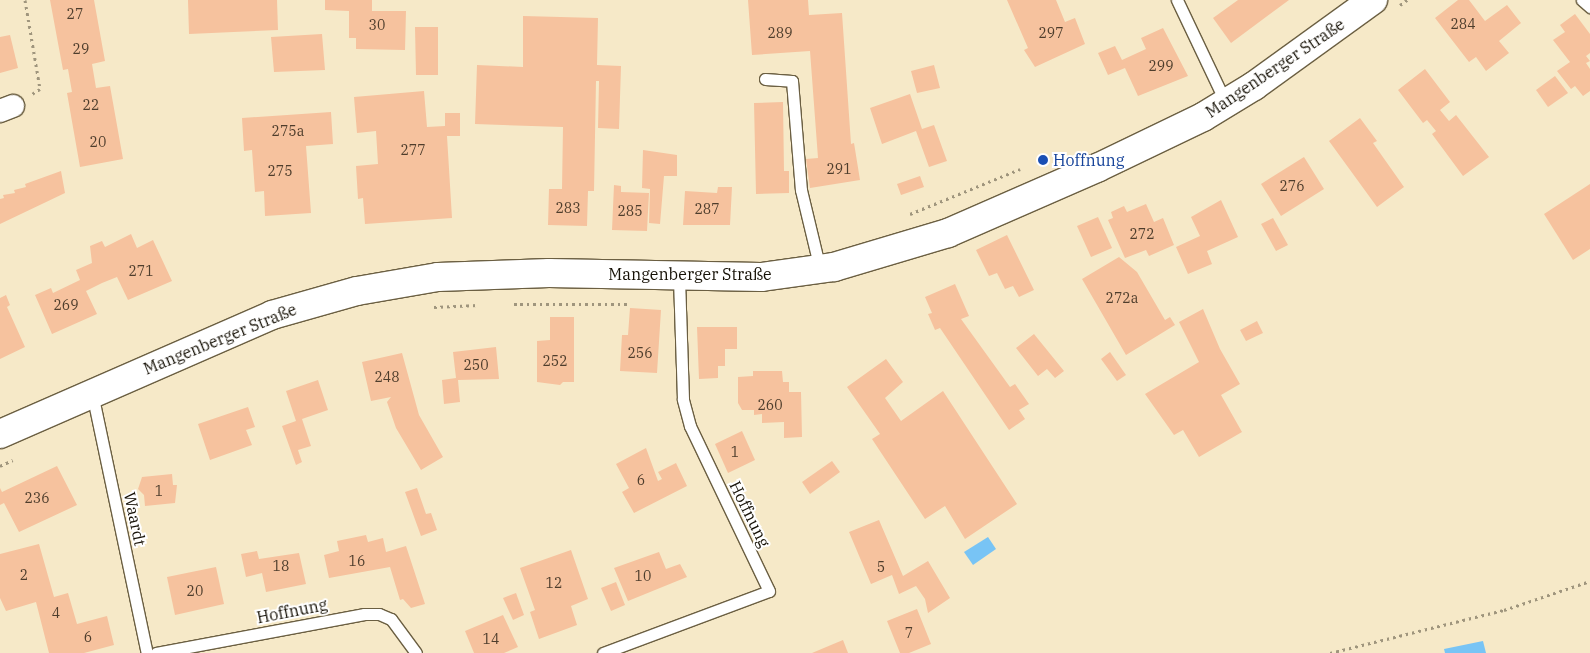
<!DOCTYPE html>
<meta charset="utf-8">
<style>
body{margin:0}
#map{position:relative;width:1590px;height:653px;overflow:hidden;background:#f6e9c8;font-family:"IBM Plex Serif",serif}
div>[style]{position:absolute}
.water>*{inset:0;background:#78c4f5}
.building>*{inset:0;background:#f6c29e}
.path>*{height:3px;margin-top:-1.5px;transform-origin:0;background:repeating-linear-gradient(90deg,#9f957d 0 2.5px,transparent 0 6.5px)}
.roads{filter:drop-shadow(1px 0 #6b5f42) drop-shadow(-1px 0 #6b5f42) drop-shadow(0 1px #6b5f42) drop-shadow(0 -1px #6b5f42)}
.lane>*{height:11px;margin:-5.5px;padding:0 5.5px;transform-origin:5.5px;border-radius:5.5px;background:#fff}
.street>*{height:22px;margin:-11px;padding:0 11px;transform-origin:11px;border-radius:11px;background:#fff}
.secondary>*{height:28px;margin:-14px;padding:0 14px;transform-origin:14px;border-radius:14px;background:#fff}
.dots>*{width:14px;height:14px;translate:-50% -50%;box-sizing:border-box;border:2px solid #fff;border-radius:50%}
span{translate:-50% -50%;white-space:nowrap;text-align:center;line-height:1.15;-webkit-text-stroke:4px #fff;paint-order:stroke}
.number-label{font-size:14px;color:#4e3d2c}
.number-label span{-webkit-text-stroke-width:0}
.street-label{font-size:16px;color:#161106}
.transit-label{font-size:16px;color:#164399}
.left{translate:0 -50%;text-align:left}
</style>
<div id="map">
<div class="water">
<i style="clip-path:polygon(988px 537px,996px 549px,973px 565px,964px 552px)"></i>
<i style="clip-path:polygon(1483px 641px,1486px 653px,1445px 653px,1444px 649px)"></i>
</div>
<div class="building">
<i style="clip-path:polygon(50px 0,94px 0,105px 61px,92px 64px,96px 88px,110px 86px,123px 159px,80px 167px,67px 93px,72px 92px,68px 69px,63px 70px)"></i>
<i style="clip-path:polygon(188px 0,277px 0,278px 30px,189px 34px)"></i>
<i style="clip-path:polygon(325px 0,372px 0,372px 11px,406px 11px,405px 50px,356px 49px,356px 38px,349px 38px,349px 11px,325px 10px)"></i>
<i style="clip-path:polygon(748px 0,808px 0,809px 15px,842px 13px,851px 144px,854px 143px,860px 180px,810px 188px,806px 159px,818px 158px,810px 51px,752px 55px)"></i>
<i style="clip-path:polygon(1007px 0,1056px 0,1065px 22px,1075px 18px,1085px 44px,1035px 67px,1024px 50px,1028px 48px)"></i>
<i style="clip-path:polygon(1238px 0,1289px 0,1231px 43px,1213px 18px)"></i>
<i style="clip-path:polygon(1458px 0,1469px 0,1485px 21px,1507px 5px,1521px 23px,1499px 41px,1509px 53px,1486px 71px,1476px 57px,1469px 62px,1435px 18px)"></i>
<i style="clip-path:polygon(1575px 14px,1590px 34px,1590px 53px,1586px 56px,1590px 61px,1586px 63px,1590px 69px,1590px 91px,1583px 96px,1575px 86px,1571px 89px,1557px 71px,1570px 62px,1553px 40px,1565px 32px,1560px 25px)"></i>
<i style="clip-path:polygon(523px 16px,598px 18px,597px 65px,621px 66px,619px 129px,598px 128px,599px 81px,596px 81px,594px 191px,588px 191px,587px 226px,548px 225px,549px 189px,562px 189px,563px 127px,475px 124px,477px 65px,523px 67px)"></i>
<i style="clip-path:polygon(415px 27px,438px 27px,438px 75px,416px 75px)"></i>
<i style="clip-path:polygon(1163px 28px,1188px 76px,1138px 96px,1125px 68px,1108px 75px,1098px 53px,1115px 46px,1122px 60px,1146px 49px,1141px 38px)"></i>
<i style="clip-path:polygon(322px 34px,325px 70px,274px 72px,271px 37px)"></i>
<i style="clip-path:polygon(10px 35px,18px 68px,0 73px,0 37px)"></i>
<i style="clip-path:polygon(934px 65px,940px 88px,917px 93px,911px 71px)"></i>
<i style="clip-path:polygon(1425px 69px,1450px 102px,1440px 110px,1449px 121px,1456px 115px,1489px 157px,1463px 176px,1432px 134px,1436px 131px,1427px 120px,1423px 123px,1398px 90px)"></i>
<i style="clip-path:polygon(1555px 76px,1568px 93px,1548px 107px,1536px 90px)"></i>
<i style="clip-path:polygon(424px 91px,427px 127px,445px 126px,445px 113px,460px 113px,460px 136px,447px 136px,452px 218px,365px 224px,363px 198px,358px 199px,356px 166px,378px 164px,376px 131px,357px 133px,354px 97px)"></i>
<i style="clip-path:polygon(910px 94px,922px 129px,934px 125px,947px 161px,929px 167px,916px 131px,882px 144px,870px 108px)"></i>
<i style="clip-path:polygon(783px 102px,784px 171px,789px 171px,789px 193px,756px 194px,754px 103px)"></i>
<i style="clip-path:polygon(331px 112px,333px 144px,306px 146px,311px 213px,265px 216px,264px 191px,255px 192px,252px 150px,244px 151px,242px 118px)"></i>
<i style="clip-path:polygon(1360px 118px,1377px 141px,1373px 143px,1404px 187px,1377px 207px,1329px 141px)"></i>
<i style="clip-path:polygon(643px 150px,677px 155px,677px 176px,664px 176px,660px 224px,649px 223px,650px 189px,642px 188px)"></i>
<i style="clip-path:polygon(1304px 157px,1324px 189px,1281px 216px,1261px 184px)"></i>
<i style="clip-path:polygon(61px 171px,65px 193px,0 224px,0 199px,4px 198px,3px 195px,15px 193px,14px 190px,26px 187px,25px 184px)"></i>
<i style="clip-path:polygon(920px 176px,924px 187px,901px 195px,897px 184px)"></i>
<i style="clip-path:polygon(1590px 184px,1590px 249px,1573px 260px,1544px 214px)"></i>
<i style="clip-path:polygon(614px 185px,621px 186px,621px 192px,649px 193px,647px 231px,612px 230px)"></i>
<i style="clip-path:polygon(718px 187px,732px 187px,730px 225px,683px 225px,685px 191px,717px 193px)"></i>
<i style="clip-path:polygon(1221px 200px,1238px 237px,1207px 251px,1212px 264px,1188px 274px,1176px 247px,1200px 236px,1191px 217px)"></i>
<i style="clip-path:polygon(1146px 204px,1154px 222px,1163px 218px,1174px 245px,1149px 256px,1146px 250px,1125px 258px,1108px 220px,1113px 218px,1111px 212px,1124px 206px,1127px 212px)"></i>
<i style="clip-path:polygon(1098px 217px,1112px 248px,1091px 257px,1077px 226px)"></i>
<i style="clip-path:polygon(1273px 218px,1288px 245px,1276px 251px,1261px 224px)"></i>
<i style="clip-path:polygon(131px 234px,137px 248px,153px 240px,172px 281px,128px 300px,117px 277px,102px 283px,86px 291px,97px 314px,52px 334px,35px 295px,51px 288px,53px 293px,80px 280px,76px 270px,92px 263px,90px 246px,102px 241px,105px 247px)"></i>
<i style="clip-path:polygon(1007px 235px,1034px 290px,1019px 297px,1013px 286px,1005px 289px,997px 273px,989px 276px,976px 250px)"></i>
<i style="clip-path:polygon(1119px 257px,1137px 272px,1165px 320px,1170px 317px,1175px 325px,1126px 355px,1082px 279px)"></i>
<i style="clip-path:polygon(955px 284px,969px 316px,961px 319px,1010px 387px,1015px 384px,1029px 404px,1019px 410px,1025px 419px,1009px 430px,940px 328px,935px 330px,928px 314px,932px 313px,925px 297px)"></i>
<i style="clip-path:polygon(6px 295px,10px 305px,7px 307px,25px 347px,0 359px,0 298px)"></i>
<i style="clip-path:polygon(630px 308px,661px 310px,657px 373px,620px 371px,622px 335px,628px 335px)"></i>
<i style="clip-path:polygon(1203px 309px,1220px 349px,1240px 384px,1221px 395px,1242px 432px,1199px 457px,1183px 430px,1174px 435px,1145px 394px,1199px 362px,1179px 322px)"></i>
<i style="clip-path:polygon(550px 317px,574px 317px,574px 382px,563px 382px,560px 385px,537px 382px,537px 341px,550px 340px)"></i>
<i style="clip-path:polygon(1257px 321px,1263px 333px,1246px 341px,1240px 330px)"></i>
<i style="clip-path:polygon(697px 327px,737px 327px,737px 349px,725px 349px,725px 366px,718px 366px,718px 378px,699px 379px)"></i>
<i style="clip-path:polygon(1034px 334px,1064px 371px,1055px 378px,1047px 369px,1038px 376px,1016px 348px)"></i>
<i style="clip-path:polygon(496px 347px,499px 379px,458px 380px,460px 402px,444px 404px,442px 380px,456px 378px,453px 352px)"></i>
<i style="clip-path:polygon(1110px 352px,1126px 375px,1117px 381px,1101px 359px)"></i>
<i style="clip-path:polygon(402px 353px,419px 415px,443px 457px,421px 470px,396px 428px,387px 402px,391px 397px,371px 401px,362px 362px)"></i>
<i style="clip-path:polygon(886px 359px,903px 382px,885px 398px,901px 421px,943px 391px,1017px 504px,965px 539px,945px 506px,925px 519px,872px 439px,880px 434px,847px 387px)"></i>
<i style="clip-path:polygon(753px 371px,782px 371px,783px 382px,789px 382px,789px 392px,801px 392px,802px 437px,784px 438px,784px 422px,762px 423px,762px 414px,754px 415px,754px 410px,742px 410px,738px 403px,738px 377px,753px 376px)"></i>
<i style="clip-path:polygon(318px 380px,328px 410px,302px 419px,311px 446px,298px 450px,302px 462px,296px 465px,282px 426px,296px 421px,286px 391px)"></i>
<i style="clip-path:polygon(248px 407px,255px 427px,246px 430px,252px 445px,210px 460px,198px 424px)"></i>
<i style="clip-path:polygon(742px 431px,755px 460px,728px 473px,715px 444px)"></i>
<i style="clip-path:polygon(646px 448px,658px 481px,662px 479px,658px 472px,676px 463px,687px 486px,634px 513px,622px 492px,629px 488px,616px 464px)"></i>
<i style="clip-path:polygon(832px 461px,840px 472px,810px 494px,802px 482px)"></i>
<i style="clip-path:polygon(57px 466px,77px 505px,19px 532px,4px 503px,0 505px,0 488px,2px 492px)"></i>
<i style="clip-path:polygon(172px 474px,173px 485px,177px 485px,175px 503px,145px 506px,144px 495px,138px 489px,142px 477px)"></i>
<i style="clip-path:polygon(417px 488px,426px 514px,431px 513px,437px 530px,421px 536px,405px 492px)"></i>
<i style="clip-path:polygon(879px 520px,903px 576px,928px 561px,950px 598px,928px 613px,925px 599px,916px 586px,899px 594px,892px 575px,871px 584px,849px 532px)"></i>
<i style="clip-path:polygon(366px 535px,368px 542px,383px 538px,386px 552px,406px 546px,425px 604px,411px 608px,403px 599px,400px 600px,390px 567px,329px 578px,324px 555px,339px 551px,337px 541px)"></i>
<i style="clip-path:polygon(39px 544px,54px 597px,68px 593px,77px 624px,107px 616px,114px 645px,84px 653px,49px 653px,36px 602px,6px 611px,0 598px,0 554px)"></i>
<i style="clip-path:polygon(571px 550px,588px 599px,571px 606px,577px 625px,539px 639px,530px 612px,535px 610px,520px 568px)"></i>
<i style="clip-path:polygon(257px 551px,259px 559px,299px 553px,306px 584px,266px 592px,262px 573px,246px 577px,241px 554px)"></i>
<i style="clip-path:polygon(659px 552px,666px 569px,680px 564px,687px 577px,628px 601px,614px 568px)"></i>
<i style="clip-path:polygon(216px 567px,224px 604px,175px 615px,167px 577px)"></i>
<i style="clip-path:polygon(616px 582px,625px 605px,611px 611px,601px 588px)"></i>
<i style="clip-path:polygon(516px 593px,524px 615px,513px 620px,503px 598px)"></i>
<i style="clip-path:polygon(917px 609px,931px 644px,909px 653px,900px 653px,887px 621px)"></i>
<i style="clip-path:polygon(503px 615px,518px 647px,504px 653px,474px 653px,465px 631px)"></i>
<i style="clip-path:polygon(843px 640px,848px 653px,812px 653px,831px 645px)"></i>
</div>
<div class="path">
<i style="left:25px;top:0;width:90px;rotate:80.4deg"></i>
<i style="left:40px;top:89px;width:9px;rotate:148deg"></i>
<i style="left:1400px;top:5px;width:9px;rotate:-36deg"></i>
<i style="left:910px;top:214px;width:119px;rotate:-22.2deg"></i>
<i style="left:514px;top:304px;width:117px"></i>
<i style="left:434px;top:307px;width:44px;rotate:-2.6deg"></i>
<i style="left:0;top:466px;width:14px;rotate:-25deg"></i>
<i style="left:1330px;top:653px;width:179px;rotate:-13.9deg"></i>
<i style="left:1504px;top:610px;width:91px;rotate:-18.6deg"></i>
</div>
<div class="roads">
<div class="lane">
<i style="left:1177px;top:0;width:114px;rotate:64.6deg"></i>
<i style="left:1582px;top:0;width:11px;rotate:41deg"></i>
<i style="left:765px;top:79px;width:27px;rotate:4deg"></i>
<i style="left:792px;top:81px;width:109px;rotate:85.3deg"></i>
<i style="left:801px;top:190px;width:81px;rotate:76.5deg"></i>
<i style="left:92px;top:393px;width:266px;rotate:78.1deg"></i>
<i style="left:156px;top:653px;width:212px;rotate:-10.6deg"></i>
<i style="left:364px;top:614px;width:15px"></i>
<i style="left:379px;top:614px;width:13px;rotate:23deg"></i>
<i style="left:391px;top:619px;width:42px;rotate:53.7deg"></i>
<i style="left:603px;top:653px;width:177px;rotate:-20.5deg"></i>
<i style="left:769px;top:591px;width:183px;rotate:-115.6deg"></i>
<i style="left:690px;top:426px;width:28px;rotate:-105deg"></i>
<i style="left:683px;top:399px;width:122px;rotate:-91.9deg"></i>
</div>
<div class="street">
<i style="left:0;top:111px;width:14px;rotate:-21deg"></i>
</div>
<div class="secondary">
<i style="left:0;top:434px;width:297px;rotate:-23.6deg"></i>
<i style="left:272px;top:315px;width:88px;rotate:-15.8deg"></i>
<i style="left:357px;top:291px;width:82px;rotate:-9.8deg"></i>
<i style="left:438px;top:277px;width:111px;rotate:-2.1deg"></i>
<i style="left:549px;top:273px;width:212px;rotate:1.1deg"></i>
<i style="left:761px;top:277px;width:74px;rotate:-7.8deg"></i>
<i style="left:834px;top:267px;width:119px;rotate:-16.6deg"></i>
<i style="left:948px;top:233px;width:163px;rotate:-23.6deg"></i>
<i style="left:1097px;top:168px;width:118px;rotate:-25.7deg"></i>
<i style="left:1203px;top:117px;width:60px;rotate:-31.3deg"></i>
<i style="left:1254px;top:86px;width:147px;rotate:-35.9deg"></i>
</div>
</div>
<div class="dots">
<i style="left:1043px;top:160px;background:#1a4fb4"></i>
</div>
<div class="number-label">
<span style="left:75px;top:14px">27</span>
<span style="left:1463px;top:24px">284</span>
<span style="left:377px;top:25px">30</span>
<span style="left:780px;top:33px">289</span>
<span style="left:1051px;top:33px">297</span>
<span style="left:81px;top:49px">29</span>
<span style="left:1161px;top:66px">299</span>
<span style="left:91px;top:105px">22</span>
<span style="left:288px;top:131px">275a</span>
<span style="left:98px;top:142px">20</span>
<span style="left:413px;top:150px">277</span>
<span style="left:839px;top:169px">291</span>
<span style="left:280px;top:171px">275</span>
<span style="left:1292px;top:186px">276</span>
<span style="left:568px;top:208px">283</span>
<span style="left:707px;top:209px">287</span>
<span style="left:630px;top:211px">285</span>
<span style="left:1142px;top:234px">272</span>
<span style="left:141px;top:271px">271</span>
<span style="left:1122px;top:298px">272a</span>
<span style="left:66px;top:305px">269</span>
<span style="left:640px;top:353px">256</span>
<span style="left:555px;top:361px">252</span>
<span style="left:476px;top:365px">250</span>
<span style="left:387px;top:377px">248</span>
<span style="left:770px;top:405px">260</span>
<span style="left:735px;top:452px">1</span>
<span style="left:641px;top:480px">6</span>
<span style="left:159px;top:491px">1</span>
<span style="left:37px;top:498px">236</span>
<span style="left:357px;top:561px">16</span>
<span style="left:281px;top:566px">18</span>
<span style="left:881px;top:567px">5</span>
<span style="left:24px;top:575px">2</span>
<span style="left:643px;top:576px">10</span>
<span style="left:554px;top:583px">12</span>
<span style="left:195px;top:591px">20</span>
<span style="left:56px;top:613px">4</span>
<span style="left:909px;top:633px">7</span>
<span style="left:88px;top:637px">6</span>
<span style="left:491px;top:639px">14</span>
</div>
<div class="street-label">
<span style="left:1275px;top:68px;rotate:-34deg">Mangenberger Straße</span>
<span style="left:690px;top:274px">Mangenberger Straße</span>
<span style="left:220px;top:339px;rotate:-22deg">Mangenberger Straße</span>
<span style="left:750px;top:514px;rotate:64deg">Hoffnung</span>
<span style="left:135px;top:519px;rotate:78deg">Waardt</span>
<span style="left:292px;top:611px;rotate:-11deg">Hoffnung</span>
</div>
<div class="transit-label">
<span class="left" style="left:1053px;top:160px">Hoffnung</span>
</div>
</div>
